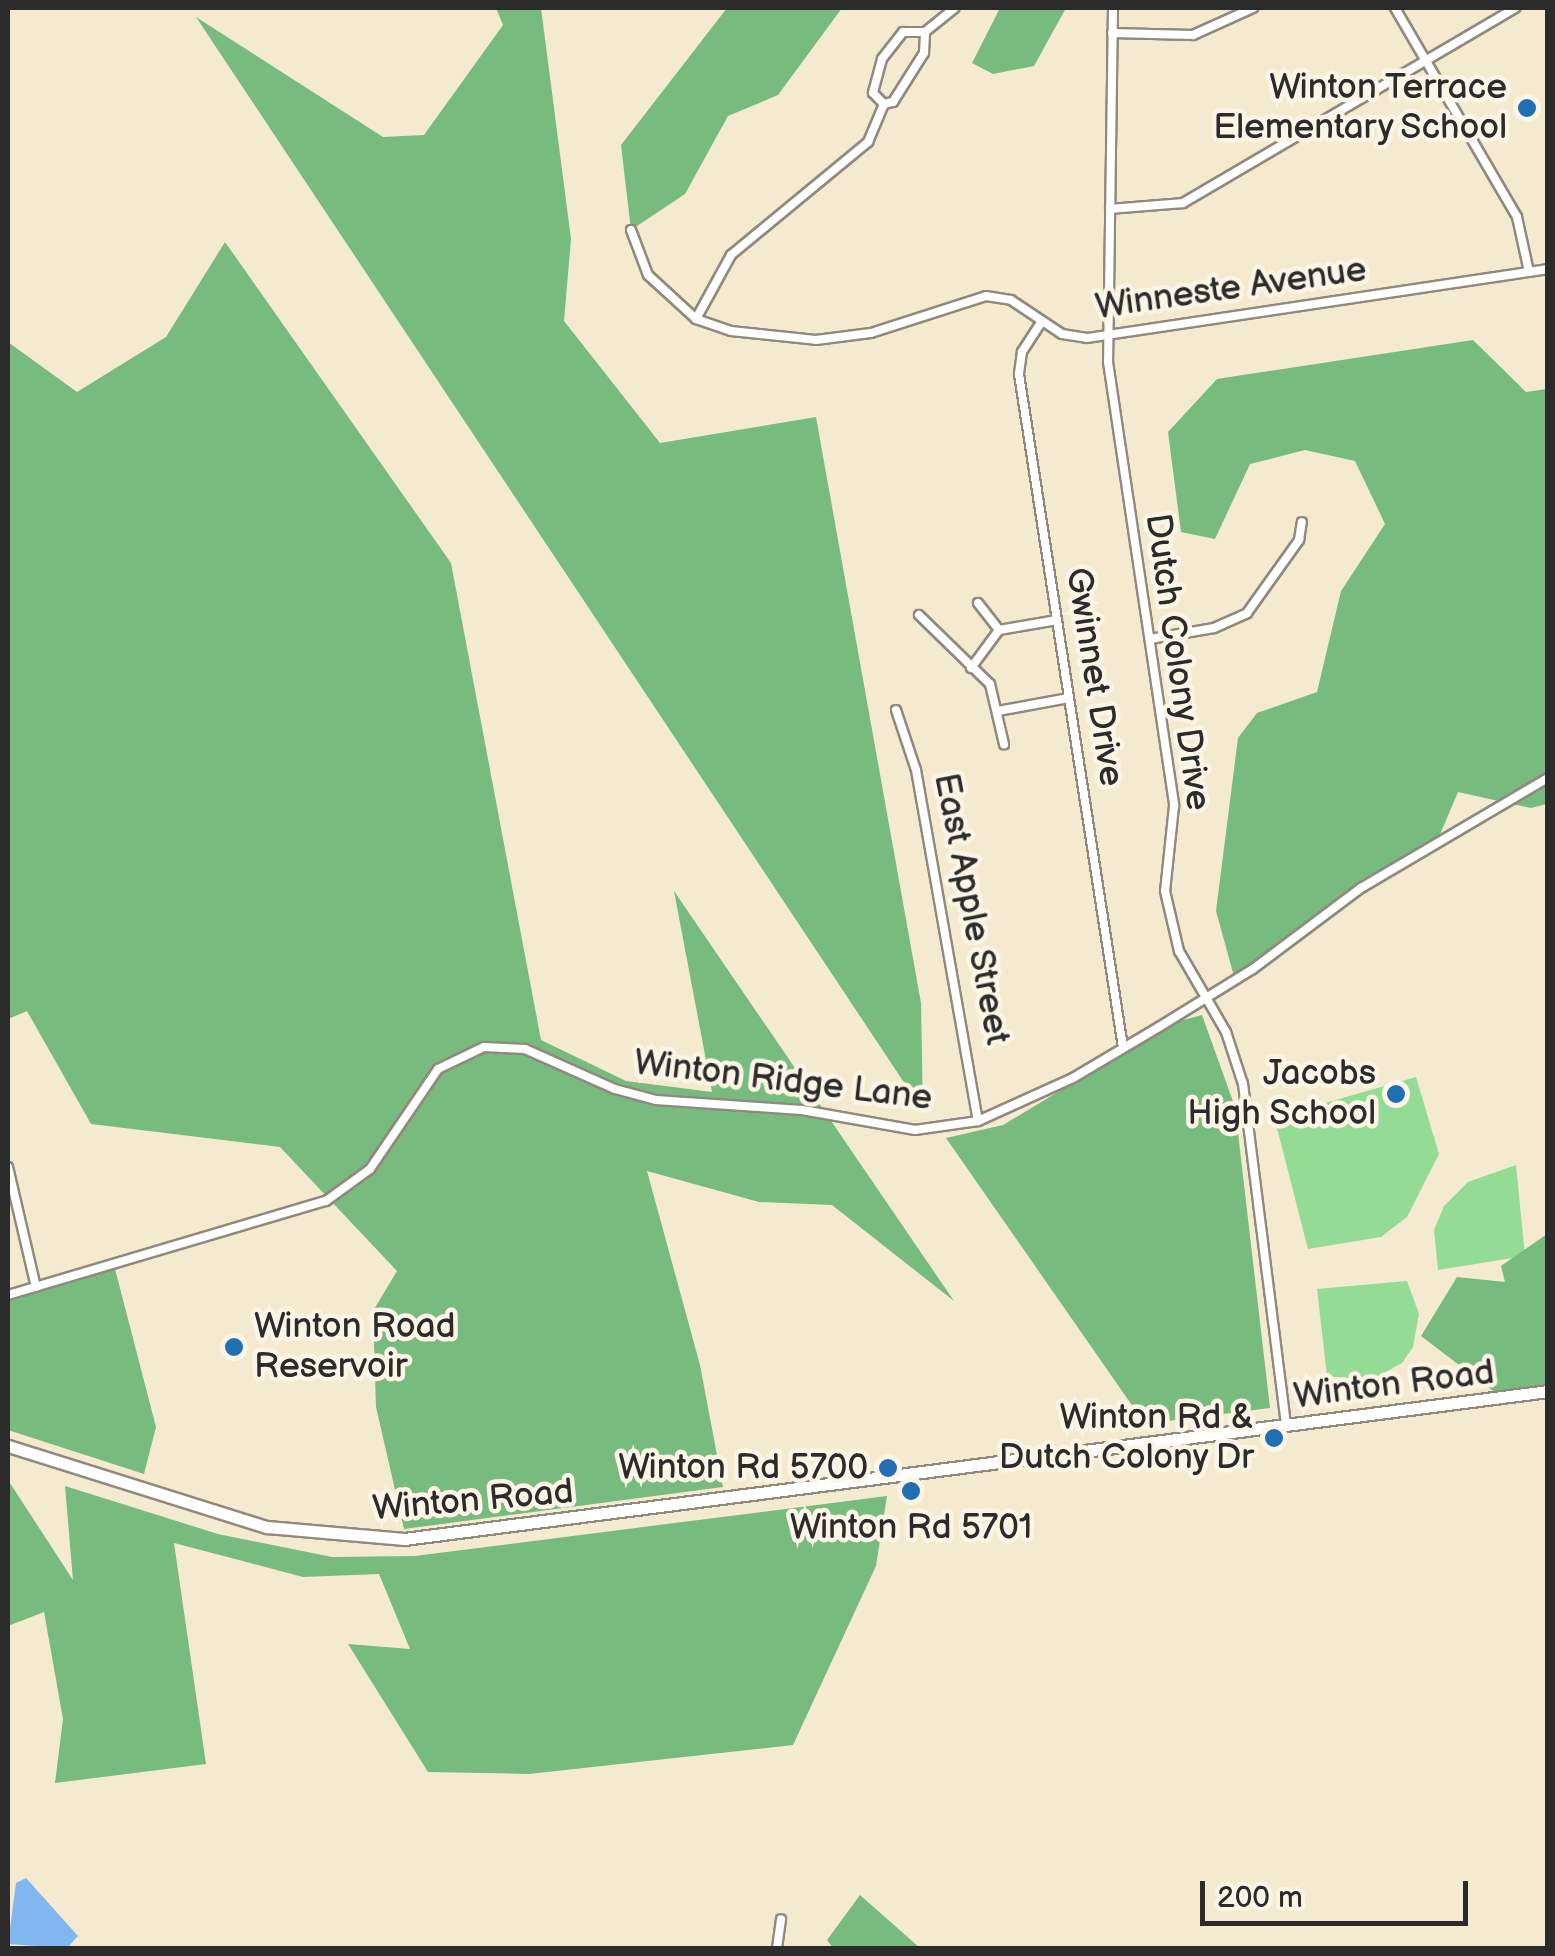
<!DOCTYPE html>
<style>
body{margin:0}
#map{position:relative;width:1555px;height:1956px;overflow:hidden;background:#f4ead0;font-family:"Balsamiq Sans",sans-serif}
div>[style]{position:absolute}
.green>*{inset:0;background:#94db96}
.forest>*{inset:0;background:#77bb7f}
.water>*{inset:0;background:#81b7f0}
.roads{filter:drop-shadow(2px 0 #908a7e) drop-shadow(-2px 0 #908a7e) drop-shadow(0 2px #908a7e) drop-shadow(0 -2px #908a7e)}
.street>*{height:8px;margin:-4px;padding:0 4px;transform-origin:4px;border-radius:4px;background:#fff}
.secondary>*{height:11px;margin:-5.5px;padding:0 5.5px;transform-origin:5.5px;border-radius:5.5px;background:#fff}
.dots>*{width:28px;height:28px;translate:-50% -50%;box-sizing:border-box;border:5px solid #fcf5e5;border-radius:50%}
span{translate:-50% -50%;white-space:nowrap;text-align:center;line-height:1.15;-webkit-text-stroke:9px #fcf5e5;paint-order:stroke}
.poi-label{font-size:35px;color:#2b2b2b}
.right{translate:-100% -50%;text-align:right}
.left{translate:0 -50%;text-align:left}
.street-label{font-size:35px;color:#2b2b2b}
.frame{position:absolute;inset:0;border:10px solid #2b2b2b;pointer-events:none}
.scale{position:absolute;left:1200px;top:1881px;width:268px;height:45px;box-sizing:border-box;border:5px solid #2b2b2b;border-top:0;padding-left:12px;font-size:30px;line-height:35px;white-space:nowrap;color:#2b2b2b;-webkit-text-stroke:8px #fcf5e5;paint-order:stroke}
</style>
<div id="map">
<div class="green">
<i style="clip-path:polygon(1416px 1077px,1439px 1154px,1407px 1217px,1381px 1237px,1308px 1249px,1276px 1124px,1283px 1115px)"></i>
<i style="clip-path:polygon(1516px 1165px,1525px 1256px,1438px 1270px,1434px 1230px,1444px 1206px,1468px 1182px)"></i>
<i style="clip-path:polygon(1407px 1281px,1419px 1314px,1413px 1347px,1402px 1363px,1371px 1380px,1327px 1376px,1317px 1289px)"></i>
</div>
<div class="forest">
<i style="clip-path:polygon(496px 8px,541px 8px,571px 239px,564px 321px,660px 443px,816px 417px,921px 1003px,923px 1111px,196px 17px,383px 137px,424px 135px,503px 25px)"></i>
<i style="clip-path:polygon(727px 8px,842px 8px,778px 95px,728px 116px,685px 194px,631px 230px,621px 145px)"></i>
<i style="clip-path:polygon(1000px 8px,1066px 8px,1034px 66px,993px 74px,972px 63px)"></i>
<i style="clip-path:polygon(225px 242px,451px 563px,541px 1040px,626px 1081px,712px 1092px,674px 891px,954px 1301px,832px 1205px,759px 1202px,647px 1171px,700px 1365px,723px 1487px,404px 1529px,376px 1407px,373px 1311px,397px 1271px,280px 1147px,91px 1124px,27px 1011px,8px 1019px,8px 342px,77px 392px,166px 337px)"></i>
<i style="clip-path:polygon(1473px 340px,1526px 392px,1547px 389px,1547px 804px,1531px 808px,1458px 792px,1436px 844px,1361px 888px,1235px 980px,1216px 911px,1238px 738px,1257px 713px,1317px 692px,1341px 591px,1385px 524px,1355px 461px,1305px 450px,1250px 464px,1215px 539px,1181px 532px,1168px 432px,1217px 379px)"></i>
<i style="clip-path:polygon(1202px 1015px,1235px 1107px,1270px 1408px,1145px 1424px,946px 1138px,1003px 1125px,1172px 1023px)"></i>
<i style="clip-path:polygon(1547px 1234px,1547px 1391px,1505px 1400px,1421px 1336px,1457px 1277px,1505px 1282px,1501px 1266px)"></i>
<i style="clip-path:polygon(114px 1265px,156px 1427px,144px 1474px,8px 1430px,8px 1295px)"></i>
<i style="clip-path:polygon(8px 1480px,73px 1580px,65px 1486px,218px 1534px,332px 1557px,415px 1556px,887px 1496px,876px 1566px,793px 1745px,529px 1774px,428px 1772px,348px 1644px,410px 1649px,379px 1574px,303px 1577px,174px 1543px,206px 1764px,55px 1783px,63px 1719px,44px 1612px,8px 1626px)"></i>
<i style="clip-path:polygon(860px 1895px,920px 1948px,833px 1948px,827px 1940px)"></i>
</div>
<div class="water">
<i style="clip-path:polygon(26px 1878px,78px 1936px,67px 1948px,8px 1944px,16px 1883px)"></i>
</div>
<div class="roads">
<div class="street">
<i style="left:1113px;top:8px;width:354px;rotate:90.8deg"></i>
<i style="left:1108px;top:362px;width:449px;rotate:81.5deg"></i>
<i style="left:1174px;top:806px;width:85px;rotate:96deg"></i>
<i style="left:1165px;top:891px;width:62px;rotate:76.9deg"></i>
<i style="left:1179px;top:951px;width:94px;rotate:59.9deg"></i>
<i style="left:1226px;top:1032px;width:55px;rotate:71.9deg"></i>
<i style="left:1243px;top:1084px;width:344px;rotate:82.8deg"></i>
<i style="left:1395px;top:8px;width:242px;rotate:59.7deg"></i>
<i style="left:1517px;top:217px;width:56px;rotate:77.7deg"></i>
<i style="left:925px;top:32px;width:38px;rotate:-39deg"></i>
<i style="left:1112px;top:33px;width:81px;rotate:1.4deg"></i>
<i style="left:1193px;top:35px;width:66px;rotate:-24.2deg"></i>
<i style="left:1110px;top:209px;width:73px;rotate:-4.7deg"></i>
<i style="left:1183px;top:203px;width:385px;rotate:-30.4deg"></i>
<i style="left:631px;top:230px;width:48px;rotate:69.3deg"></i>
<i style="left:648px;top:275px;width:65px;rotate:42.5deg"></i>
<i style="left:696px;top:319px;width:37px;rotate:19deg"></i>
<i style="left:731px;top:331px;width:85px;rotate:6deg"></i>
<i style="left:816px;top:340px;width:55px;rotate:-7.3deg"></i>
<i style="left:871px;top:333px;width:121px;rotate:-17.8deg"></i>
<i style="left:986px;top:296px;width:25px;rotate:9deg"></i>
<i style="left:1011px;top:300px;width:61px;rotate:33.7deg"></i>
<i style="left:1062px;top:334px;width:25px;rotate:9deg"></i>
<i style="left:1087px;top:338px;width:466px;rotate:-8.5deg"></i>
<i style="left:696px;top:319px;width:73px;rotate:-61.3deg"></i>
<i style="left:731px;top:255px;width:178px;rotate:-39.5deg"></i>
<i style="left:868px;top:142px;width:41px;rotate:-67.2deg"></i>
<i style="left:884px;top:104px;width:9px;rotate:-13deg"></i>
<i style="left:893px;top:102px;width:58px;rotate:-57.7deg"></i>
<i style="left:924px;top:53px;width:21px;rotate:-87deg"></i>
<i style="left:925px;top:32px;width:22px;rotate:180deg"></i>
<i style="left:903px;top:32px;width:34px;rotate:128deg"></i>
<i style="left:882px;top:59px;width:35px;rotate:105deg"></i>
<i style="left:873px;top:93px;width:16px;rotate:45deg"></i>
<i style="left:1042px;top:321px;width:37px;rotate:123deg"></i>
<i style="left:1022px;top:352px;width:22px;rotate:98deg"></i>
<i style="left:1019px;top:374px;width:681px;rotate:81.22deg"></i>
<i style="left:978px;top:603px;width:34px;rotate:52deg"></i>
<i style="left:999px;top:630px;width:59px;rotate:-9.8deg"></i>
<i style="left:919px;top:615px;width:99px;rotate:44.2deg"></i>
<i style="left:990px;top:684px;width:62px;rotate:76.9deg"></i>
<i style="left:1150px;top:639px;width:65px;rotate:-9.8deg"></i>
<i style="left:1214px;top:628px;width:36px;rotate:-24deg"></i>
<i style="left:1247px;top:613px;width:90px;rotate:-54.5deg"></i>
<i style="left:1299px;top:540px;width:18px;rotate:-81deg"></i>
<i style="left:971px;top:668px;width:47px;rotate:-53.6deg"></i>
<i style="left:896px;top:710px;width:63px;rotate:71.6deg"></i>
<i style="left:916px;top:770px;width:356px;rotate:80deg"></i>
<i style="left:998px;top:711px;width:72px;rotate:-10.4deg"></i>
<i style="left:8px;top:1167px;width:123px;rotate:76.9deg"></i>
<i style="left:8px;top:1295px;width:332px;rotate:-16.5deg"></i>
<i style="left:326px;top:1201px;width:54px;rotate:-36deg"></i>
<i style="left:370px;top:1169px;width:121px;rotate:-55.8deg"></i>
<i style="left:438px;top:1069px;width:51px;rotate:-25.6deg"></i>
<i style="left:484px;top:1047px;width:41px;rotate:2.8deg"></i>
<i style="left:525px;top:1049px;width:98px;rotate:24deg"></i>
<i style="left:615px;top:1089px;width:42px;rotate:15deg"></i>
<i style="left:656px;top:1100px;width:146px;rotate:3.9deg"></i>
<i style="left:802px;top:1110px;width:115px;rotate:10deg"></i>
<i style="left:915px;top:1130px;width:64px;rotate:-8.1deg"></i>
<i style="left:978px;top:1121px;width:104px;rotate:-24.4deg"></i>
<i style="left:1073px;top:1078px;width:100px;rotate:-30.7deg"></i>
<i style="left:1159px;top:1027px;width:110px;rotate:-31.7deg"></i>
<i style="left:1253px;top:969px;width:135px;rotate:-36.9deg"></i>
<i style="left:1361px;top:888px;width:217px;rotate:-30.5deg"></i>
<i style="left:777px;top:1948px;width:29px;rotate:-82deg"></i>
</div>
<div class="secondary">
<i style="left:8px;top:1446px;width:271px;rotate:17.4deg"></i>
<i style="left:267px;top:1527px;width:138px;rotate:5deg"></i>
<i style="left:404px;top:1539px;width:1154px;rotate:-7.37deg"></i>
</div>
</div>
<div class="dots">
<i style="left:1527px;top:108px;background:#1f6fb2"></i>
<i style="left:1396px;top:1094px;background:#1f6fb2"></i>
<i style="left:234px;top:1347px;background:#1f6fb2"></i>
<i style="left:1274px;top:1438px;background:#1f6fb2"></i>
<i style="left:888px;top:1468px;background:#1f6fb2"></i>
<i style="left:911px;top:1491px;background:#1f6fb2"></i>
</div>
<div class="poi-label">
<span class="right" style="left:1507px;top:108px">Winton Terrace<br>Elementary School</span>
<span class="right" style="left:1376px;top:1094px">Jacobs<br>High School</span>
<span class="left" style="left:254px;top:1347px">Winton Road<br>Reservoir</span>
<span class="right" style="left:1254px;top:1438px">Winton Rd &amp;<br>Dutch Colony Dr</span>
<span class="right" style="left:868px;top:1468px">Winton Rd 5700</span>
<span style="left:911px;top:1528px">Winton Rd 5701</span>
</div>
<div class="street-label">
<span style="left:1231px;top:289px;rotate:-8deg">Winneste Avenue</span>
<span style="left:1177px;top:662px;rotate:82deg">Dutch Colony Drive</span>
<span style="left:1094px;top:677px;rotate:81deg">Gwinnet Drive</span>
<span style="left:971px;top:909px;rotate:79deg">East Apple Street</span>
<span style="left:783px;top:1081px;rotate:7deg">Winton Ridge Lane</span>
<span style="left:1394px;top:1385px;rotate:-7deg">Winton Road</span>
<span style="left:473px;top:1501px;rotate:-5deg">Winton Road</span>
</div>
<div class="frame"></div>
<div class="scale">200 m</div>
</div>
